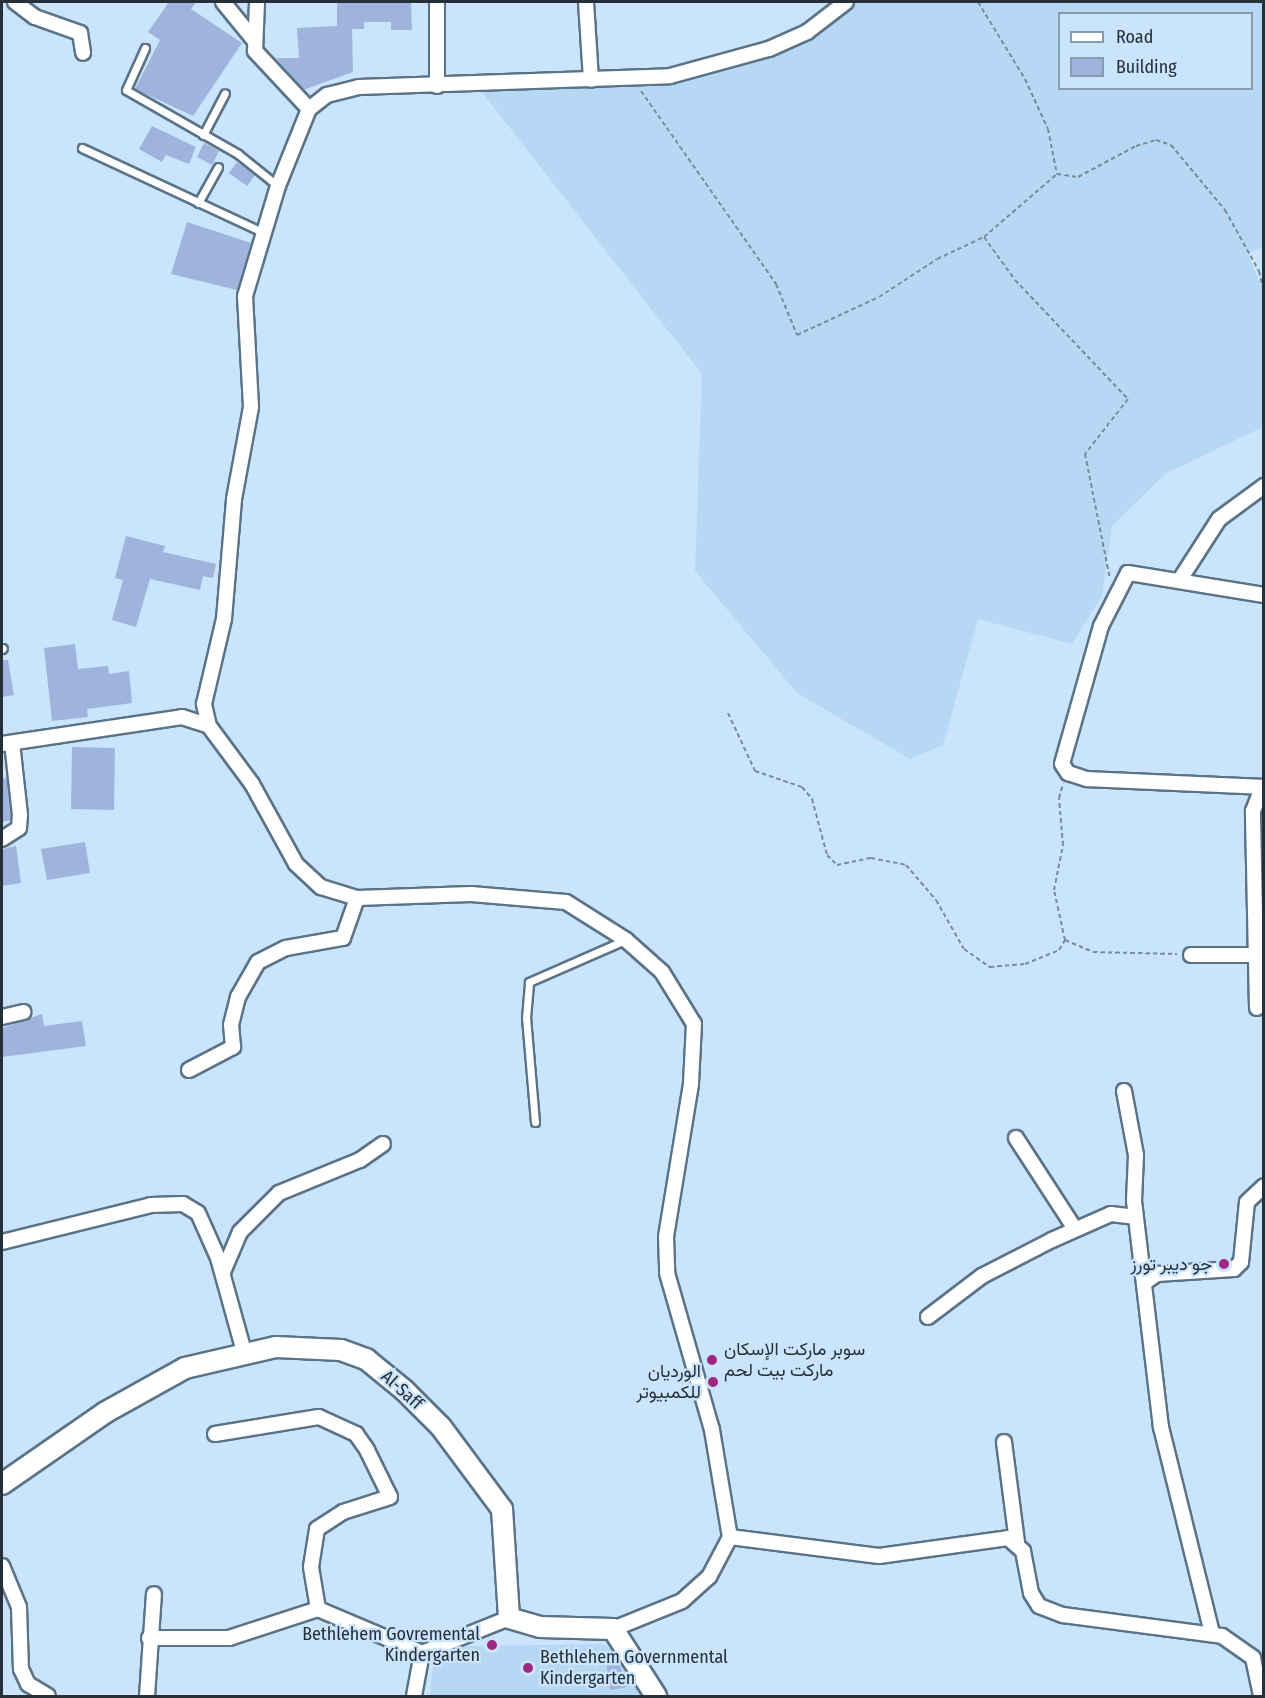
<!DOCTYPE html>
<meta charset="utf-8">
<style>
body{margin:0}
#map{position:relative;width:1265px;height:1698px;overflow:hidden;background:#c9e4fb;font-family:"Fira Sans Condensed",Vazirmatn,sans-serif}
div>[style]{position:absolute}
.built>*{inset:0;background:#b7d8f4}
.building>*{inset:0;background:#9fb4dc}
.path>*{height:2px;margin-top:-1px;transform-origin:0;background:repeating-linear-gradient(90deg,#798c9c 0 4.5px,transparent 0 7.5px)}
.roads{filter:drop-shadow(2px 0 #5b7387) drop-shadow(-2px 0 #5b7387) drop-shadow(0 2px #5b7387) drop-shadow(0 -2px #5b7387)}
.lane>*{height:7px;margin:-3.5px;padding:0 3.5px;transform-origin:3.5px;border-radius:3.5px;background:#fff}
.street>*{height:14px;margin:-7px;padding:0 7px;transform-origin:7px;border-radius:7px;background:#fff}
.secondary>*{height:20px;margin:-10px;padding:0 10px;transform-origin:10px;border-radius:10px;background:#fff}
.dots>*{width:16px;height:16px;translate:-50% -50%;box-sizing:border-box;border:3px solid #c9e4fb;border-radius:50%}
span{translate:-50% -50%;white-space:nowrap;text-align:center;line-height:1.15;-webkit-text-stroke:4.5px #c9e4fb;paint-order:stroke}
.poi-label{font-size:18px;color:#263039}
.right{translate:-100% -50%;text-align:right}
.left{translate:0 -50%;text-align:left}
.street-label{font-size:18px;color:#263039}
.frame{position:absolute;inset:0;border:3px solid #263039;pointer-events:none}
.legend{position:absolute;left:1058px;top:12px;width:195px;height:78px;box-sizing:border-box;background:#c9e4fb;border:2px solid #889cad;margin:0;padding:8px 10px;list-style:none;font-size:18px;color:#263039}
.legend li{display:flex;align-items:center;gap:12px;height:30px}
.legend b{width:30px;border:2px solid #889cad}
</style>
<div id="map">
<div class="built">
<i style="clip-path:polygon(evenodd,857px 2px,1263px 2px,1263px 247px,1248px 254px,1263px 291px,1263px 427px,1165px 474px,1112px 526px,1102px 596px,1072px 644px,978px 619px,943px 745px,910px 759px,797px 693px,695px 571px,702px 374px,481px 91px,669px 80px,794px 46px,857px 2px,1060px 14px,1252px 14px,1252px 88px,1060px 88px,1060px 14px)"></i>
<i style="clip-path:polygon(600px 1644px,615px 1650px,641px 1696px,430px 1696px,433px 1662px,447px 1652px,470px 1646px)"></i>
</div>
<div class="building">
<i style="clip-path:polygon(169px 2px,196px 2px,191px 9px,242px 43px,193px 116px,135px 89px,160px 40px,148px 32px)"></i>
<i style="clip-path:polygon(337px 2px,411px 2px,412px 30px,391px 30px,391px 22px,364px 22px,364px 29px,352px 29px,353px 72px,303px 90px,276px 58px,299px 58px,297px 28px,337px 26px)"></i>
<i style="clip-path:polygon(152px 126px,196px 147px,189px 164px,166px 155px,162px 162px,139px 149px)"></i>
<i style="clip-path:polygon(204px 143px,219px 151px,212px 165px,197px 157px)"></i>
<i style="clip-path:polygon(237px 162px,255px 175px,247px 186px,229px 173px)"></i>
<i style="clip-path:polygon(187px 222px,251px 243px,237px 290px,171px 274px)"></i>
<i style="clip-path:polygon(126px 536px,165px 546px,163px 552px,216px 564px,213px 578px,203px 576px,200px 590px,150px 579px,136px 627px,112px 620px,123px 580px,115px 578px)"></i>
<i style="clip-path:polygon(75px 644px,78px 669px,108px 666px,109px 674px,129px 671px,132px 703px,87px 709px,88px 717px,52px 721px,44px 648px)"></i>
<i style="clip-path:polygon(2px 660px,8px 660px,14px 695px,2px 697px)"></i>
<i style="clip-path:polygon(72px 747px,115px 748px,114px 810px,71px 809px)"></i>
<i style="clip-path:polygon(7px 778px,11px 820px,2px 822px,2px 779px)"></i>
<i style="clip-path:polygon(85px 842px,90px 873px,47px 880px,41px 849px)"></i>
<i style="clip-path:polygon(16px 846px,21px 883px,2px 886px,2px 849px)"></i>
<i style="clip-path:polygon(42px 1014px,44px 1026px,82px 1021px,86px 1046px,2px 1057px,2px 1028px)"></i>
<i style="clip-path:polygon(618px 1660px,627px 1687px,610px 1690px,606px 1661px)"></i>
</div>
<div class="path">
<i style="left:978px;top:2px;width:90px;rotate:58.6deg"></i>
<i style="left:1025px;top:79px;width:55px;rotate:65.3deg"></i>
<i style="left:1048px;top:129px;width:46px;rotate:78.7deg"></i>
<i style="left:641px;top:91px;width:236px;rotate:55deg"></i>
<i style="left:776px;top:284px;width:55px;rotate:67.6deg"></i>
<i style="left:797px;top:335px;width:90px;rotate:-24.9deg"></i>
<i style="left:879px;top:297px;width:69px;rotate:-33.2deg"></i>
<i style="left:937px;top:259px;width:52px;rotate:-25.1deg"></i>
<i style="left:984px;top:237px;width:96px;rotate:-40.8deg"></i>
<i style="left:1057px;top:174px;width:21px;rotate:8deg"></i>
<i style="left:1078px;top:177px;width:66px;rotate:-28.1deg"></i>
<i style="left:1136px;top:146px;width:21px;rotate:-17deg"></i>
<i style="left:1156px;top:140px;width:16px;rotate:18deg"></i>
<i style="left:1171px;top:145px;width:85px;rotate:50.3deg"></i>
<i style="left:1225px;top:210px;width:70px;rotate:60.9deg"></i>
<i style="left:1259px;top:271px;width:22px;rotate:77deg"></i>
<i style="left:984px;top:237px;width:53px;rotate:54.2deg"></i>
<i style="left:1015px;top:280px;width:164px;rotate:46.5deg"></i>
<i style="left:1128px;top:399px;width:70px;rotate:128deg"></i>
<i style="left:1085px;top:454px;width:127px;rotate:78.7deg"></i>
<i style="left:728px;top:713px;width:64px;rotate:65deg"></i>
<i style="left:755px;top:771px;width:50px;rotate:18.8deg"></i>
<i style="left:802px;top:787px;width:16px;rotate:50deg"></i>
<i style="left:812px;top:799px;width:58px;rotate:75deg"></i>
<i style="left:827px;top:855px;width:14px;rotate:45deg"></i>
<i style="left:837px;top:865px;width:35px;rotate:-12deg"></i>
<i style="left:871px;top:858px;width:36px;rotate:11deg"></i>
<i style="left:906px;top:865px;width:46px;rotate:49.4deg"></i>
<i style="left:936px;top:900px;width:56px;rotate:60.3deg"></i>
<i style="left:964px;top:949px;width:32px;rotate:35deg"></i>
<i style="left:990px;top:967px;width:35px;rotate:-5deg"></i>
<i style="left:1025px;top:964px;width:37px;rotate:-22deg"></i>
<i style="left:1059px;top:950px;width:12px;rotate:-59deg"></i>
<i style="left:1065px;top:940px;width:51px;rotate:-102.4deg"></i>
<i style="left:1054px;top:890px;width:46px;rotate:-78.7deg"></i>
<i style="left:1063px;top:845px;width:47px;rotate:-94.9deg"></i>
<i style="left:1059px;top:798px;width:15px;rotate:-74deg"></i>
<i style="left:1065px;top:940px;width:30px;rotate:23deg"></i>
<i style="left:1093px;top:952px;width:84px;rotate:1.4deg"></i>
</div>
<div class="roads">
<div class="lane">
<i style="left:145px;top:48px;width:46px;rotate:114.3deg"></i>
<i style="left:126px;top:90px;width:129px;rotate:29.7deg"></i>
<i style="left:238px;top:154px;width:51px;rotate:38.7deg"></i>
<i style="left:203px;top:135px;width:47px;rotate:-62.4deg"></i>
<i style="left:82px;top:148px;width:201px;rotate:25deg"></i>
<i style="left:198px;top:203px;width:41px;rotate:-60.9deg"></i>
<i style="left:2px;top:649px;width:1px;rotate:-45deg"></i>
<i style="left:535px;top:1122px;width:104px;rotate:-94.9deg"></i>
<i style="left:526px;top:1018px;width:36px;rotate:-85deg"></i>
<i style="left:529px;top:982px;width:105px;rotate:-23.6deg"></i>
</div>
<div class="street">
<i style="left:15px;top:2px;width:25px;rotate:37deg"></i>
<i style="left:35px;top:17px;width:48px;rotate:19.6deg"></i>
<i style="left:80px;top:33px;width:20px;rotate:81deg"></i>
<i style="left:223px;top:2px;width:49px;rotate:50.8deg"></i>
<i style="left:257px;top:2px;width:49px;rotate:92.3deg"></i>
<i style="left:255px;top:51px;width:79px;rotate:47deg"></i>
<i style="left:586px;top:2px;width:78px;rotate:86.3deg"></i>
<i style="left:437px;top:86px;width:84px;rotate:-90deg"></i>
<i style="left:1181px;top:578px;width:70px;rotate:-57.2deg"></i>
<i style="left:1219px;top:519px;width:56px;rotate:-36.3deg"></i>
<i style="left:1264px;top:595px;width:138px;rotate:-170.8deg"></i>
<i style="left:1128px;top:573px;width:59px;rotate:117deg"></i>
<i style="left:1101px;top:626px;width:143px;rotate:105.8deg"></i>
<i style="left:1062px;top:764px;width:11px;rotate:56deg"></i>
<i style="left:1068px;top:773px;width:20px;rotate:18deg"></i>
<i style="left:1087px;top:779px;width:177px;rotate:2.6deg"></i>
<i style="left:209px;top:726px;width:23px;rotate:-103deg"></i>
<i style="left:204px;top:704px;width:87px;rotate:-76.8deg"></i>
<i style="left:224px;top:619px;width:120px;rotate:-85.2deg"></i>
<i style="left:234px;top:499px;width:94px;rotate:-79.5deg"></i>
<i style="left:251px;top:407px;width:111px;rotate:-93.1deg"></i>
<i style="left:245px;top:296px;width:115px;rotate:-73.3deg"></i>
<i style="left:278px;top:186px;width:83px;rotate:-68.1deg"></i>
<i style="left:309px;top:109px;width:23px;rotate:-38deg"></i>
<i style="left:327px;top:95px;width:33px;rotate:-14deg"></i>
<i style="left:359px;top:87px;width:311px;rotate:-2deg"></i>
<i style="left:670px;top:76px;width:103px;rotate:-15.3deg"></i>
<i style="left:769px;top:49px;width:42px;rotate:-24.1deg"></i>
<i style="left:807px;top:32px;width:49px;rotate:-37.6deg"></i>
<i style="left:2px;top:744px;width:182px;rotate:-8.5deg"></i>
<i style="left:182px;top:717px;width:28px;rotate:18deg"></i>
<i style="left:209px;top:726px;width:72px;rotate:53.4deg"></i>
<i style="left:252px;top:784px;width:91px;rotate:61.2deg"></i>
<i style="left:296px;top:864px;width:34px;rotate:43deg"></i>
<i style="left:321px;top:887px;width:38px;rotate:17deg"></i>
<i style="left:357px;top:898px;width:114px;rotate:-2deg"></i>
<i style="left:471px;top:894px;width:95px;rotate:4.8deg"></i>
<i style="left:566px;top:902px;width:71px;rotate:32.3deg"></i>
<i style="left:626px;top:940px;width:48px;rotate:41.6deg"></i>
<i style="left:662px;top:972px;width:61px;rotate:58.4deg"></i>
<i style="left:694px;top:1024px;width:60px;rotate:92.9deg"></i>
<i style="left:691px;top:1084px;width:155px;rotate:99.3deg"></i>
<i style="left:666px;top:1237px;width:36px;rotate:88deg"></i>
<i style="left:667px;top:1273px;width:163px;rotate:74deg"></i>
<i style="left:712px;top:1430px;width:109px;rotate:80.5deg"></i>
<i style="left:2px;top:839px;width:20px;rotate:-33deg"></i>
<i style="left:19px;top:828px;width:13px;rotate:-86deg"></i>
<i style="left:20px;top:815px;width:72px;rotate:-96.3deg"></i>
<i style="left:1191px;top:955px;width:73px"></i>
<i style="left:1257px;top:1008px;width:197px;rotate:-91.2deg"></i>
<i style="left:1253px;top:811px;width:26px;rotate:-69deg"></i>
<i style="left:2px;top:1017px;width:22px;rotate:-13deg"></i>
<i style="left:189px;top:1070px;width:50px;rotate:-27.6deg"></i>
<i style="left:233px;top:1047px;width:22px;rotate:-95deg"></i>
<i style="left:231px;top:1025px;width:29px;rotate:-76deg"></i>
<i style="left:238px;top:997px;width:40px;rotate:-60.3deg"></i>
<i style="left:258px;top:962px;width:31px;rotate:-27deg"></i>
<i style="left:286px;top:948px;width:58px;rotate:-10deg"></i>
<i style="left:343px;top:938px;width:42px;rotate:-70.7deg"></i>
<i style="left:1124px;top:1091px;width:65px;rotate:79.4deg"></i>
<i style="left:1136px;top:1155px;width:46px;rotate:92.5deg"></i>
<i style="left:1134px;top:1201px;width:228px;rotate:83.2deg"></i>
<i style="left:1161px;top:1427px;width:212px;rotate:76.1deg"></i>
<i style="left:1016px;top:1138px;width:108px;rotate:57deg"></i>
<i style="left:2px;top:1242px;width:154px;rotate:-13.9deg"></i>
<i style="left:151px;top:1205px;width:32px;rotate:-2deg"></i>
<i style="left:183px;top:1204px;width:17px;rotate:31deg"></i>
<i style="left:198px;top:1213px;width:49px;rotate:66deg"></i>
<i style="left:218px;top:1258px;width:98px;rotate:74.5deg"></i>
<i style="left:223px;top:1272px;width:43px;rotate:-67deg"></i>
<i style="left:240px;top:1232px;width:55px;rotate:-45deg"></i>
<i style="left:279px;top:1193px;width:87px;rotate:-22.2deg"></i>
<i style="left:360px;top:1160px;width:28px;rotate:-35deg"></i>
<i style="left:1144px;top:1283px;width:16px;rotate:-35deg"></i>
<i style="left:1157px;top:1274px;width:77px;rotate:-3.7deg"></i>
<i style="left:1234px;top:1269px;width:10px;rotate:-45deg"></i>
<i style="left:1241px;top:1262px;width:60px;rotate:-84.3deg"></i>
<i style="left:1247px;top:1202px;width:23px;rotate:-43deg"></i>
<i style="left:928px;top:1317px;width:68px;rotate:-37.2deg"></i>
<i style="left:982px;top:1276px;width:79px;rotate:-27.2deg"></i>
<i style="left:1052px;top:1240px;width:64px;rotate:-23.8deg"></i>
<i style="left:1111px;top:1214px;width:25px;rotate:7deg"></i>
<i style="left:215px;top:1434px;width:105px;rotate:-9.3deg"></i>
<i style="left:319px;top:1417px;width:41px;rotate:24.7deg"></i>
<i style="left:356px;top:1434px;width:19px;rotate:55deg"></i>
<i style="left:367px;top:1450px;width:52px;rotate:63.9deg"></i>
<i style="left:390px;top:1497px;width:49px;rotate:162.3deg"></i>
<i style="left:343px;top:1512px;width:31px;rotate:147deg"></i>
<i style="left:317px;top:1529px;width:38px;rotate:99deg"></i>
<i style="left:311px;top:1567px;width:43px;rotate:80.5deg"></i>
<i style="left:1004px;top:1442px;width:101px;rotate:82.6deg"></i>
<i style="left:2px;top:1566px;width:44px;rotate:67.5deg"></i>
<i style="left:19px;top:1607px;width:62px;rotate:88.2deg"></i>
<i style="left:21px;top:1669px;width:17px;rotate:65deg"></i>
<i style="left:28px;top:1684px;width:23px;rotate:31deg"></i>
<i style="left:613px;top:1629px;width:74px;rotate:-22.1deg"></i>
<i style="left:682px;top:1601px;width:36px;rotate:-42deg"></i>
<i style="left:709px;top:1577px;width:45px;rotate:-62.3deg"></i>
<i style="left:730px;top:1537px;width:150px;rotate:7.3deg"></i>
<i style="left:879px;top:1556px;width:130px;rotate:-7.9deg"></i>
<i style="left:1008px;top:1538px;width:20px;rotate:41deg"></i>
<i style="left:1023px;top:1551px;width:43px;rotate:79.2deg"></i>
<i style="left:1031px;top:1593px;width:15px;rotate:58deg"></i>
<i style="left:1039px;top:1606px;width:26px;rotate:21deg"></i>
<i style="left:1063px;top:1615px;width:160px;rotate:7.5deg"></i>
<i style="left:1222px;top:1636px;width:38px;rotate:35deg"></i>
<i style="left:1253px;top:1658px;width:39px;rotate:78deg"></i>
<i style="left:149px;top:1638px;width:80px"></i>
<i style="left:229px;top:1638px;width:94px;rotate:-18deg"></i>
<i style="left:318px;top:1609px;width:113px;rotate:22.9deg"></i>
<i style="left:147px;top:1696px;width:102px;rotate:-86.1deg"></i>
<i style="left:414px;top:1696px;width:44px;rotate:-79.5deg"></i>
<i style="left:422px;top:1653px;width:94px;rotate:-21.9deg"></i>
</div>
<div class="secondary">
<i style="left:2px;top:1484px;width:126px;rotate:-34.7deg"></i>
<i style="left:106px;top:1412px;width:90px;rotate:-29.1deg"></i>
<i style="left:185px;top:1368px;width:93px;rotate:-13deg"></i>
<i style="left:276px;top:1347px;width:65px;rotate:2.6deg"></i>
<i style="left:341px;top:1350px;width:27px;rotate:20deg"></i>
<i style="left:366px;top:1359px;width:49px;rotate:39.2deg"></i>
<i style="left:404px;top:1390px;width:52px;rotate:45deg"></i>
<i style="left:441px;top:1427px;width:102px;rotate:53.4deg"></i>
<i style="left:502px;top:1509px;width:109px;rotate:86.3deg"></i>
<i style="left:509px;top:1618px;width:32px;rotate:16deg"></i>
<i style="left:540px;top:1627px;width:73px;rotate:1.6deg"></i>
<i style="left:613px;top:1629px;width:80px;rotate:57.3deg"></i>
</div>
</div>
<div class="dots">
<i style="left:1224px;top:1264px;background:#a0277e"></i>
<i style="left:712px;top:1360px;background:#a0277e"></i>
<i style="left:713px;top:1382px;background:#a0277e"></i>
<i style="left:492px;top:1645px;background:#a0277e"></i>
<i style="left:528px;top:1668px;background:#a0277e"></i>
</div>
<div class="poi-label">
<span class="right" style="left:1212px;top:1264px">جو ديبر تورز</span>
<span class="left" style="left:724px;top:1360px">سوبر ماركت الإسكان<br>ماركت بيت لحم</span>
<span class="right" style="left:701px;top:1382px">الورديان<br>للكمبيوتر</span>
<span class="right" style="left:480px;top:1645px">Bethlehem Govremental<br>Kindergarten</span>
<span class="left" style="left:540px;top:1668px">Bethlehem Governmental<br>Kindergarten</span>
</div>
<div class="street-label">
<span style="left:402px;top:1390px;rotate:42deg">Al-Saff</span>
</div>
<div class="frame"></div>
<ul class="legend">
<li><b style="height:8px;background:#fff"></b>Road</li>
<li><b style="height:16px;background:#9fb4dc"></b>Building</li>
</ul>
</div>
